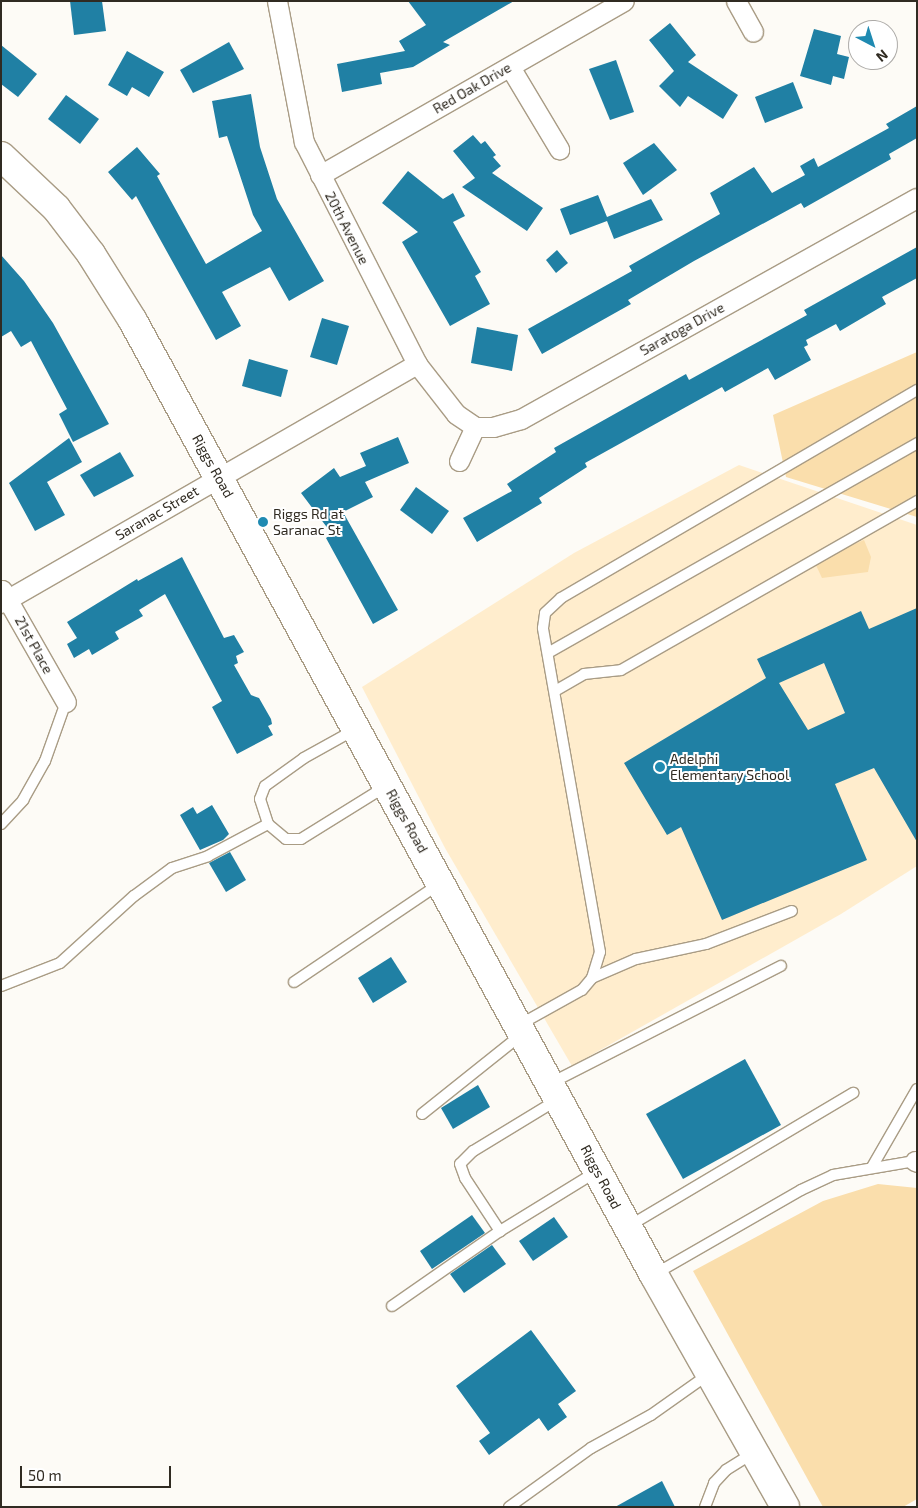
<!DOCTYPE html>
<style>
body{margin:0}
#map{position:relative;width:918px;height:1508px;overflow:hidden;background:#fdfbf6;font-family:"Exo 2",sans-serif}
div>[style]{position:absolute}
.built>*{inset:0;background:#ffedcd}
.green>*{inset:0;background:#fadeac}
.building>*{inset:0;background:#2080a4}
.roads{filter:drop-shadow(1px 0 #a99c85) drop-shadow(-1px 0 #a99c85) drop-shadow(0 1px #a99c85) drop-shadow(0 -1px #a99c85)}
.lane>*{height:10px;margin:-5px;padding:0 5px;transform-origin:5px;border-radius:5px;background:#fff}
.street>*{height:19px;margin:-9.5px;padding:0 9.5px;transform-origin:9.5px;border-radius:9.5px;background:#fff}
.secondary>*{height:28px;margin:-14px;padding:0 14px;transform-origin:14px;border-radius:14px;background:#fff}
.dots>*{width:14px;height:14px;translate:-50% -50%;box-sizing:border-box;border:2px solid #fff;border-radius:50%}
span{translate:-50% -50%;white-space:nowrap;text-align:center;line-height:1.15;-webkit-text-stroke:4px #fff;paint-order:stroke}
.street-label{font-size:14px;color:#302b22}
.poi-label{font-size:14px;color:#302b22}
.left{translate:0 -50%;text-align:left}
.frame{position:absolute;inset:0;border:2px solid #302b22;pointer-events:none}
.north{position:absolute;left:848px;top:20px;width:50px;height:50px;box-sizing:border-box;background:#fff;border:1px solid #acaaa7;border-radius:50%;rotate:140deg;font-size:14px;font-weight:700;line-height:20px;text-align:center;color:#302b22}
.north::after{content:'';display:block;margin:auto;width:18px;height:22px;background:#1f8ab1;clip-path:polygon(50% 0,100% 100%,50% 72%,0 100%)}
.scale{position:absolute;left:20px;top:1466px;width:151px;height:22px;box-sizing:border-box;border:2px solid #302b22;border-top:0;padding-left:6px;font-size:15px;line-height:18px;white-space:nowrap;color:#302b22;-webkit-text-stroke:4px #fff;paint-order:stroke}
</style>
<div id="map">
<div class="built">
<i style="clip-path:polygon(739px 465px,917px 525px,917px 866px,841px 914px,572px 1066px,445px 848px,362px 687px,574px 553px)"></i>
</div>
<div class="green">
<i style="clip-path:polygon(917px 352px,917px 517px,786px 477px,773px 415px)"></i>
<i style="clip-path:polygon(864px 540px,871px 557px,868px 572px,822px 578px,814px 561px)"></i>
<i style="clip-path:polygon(878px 1184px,917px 1188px,917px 1499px,903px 1507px,823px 1507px,693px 1271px,823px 1201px)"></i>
</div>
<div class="building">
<i style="clip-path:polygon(70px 1px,102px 1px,106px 31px,74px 35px)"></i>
<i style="clip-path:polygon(408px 1px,514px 1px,443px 42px,450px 45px,413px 67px,380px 73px,382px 84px,342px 92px,337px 64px,405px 51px,399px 41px,426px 25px)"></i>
<i style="clip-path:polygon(670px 23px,696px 55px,688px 62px,738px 95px,723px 119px,688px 96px,680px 107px,659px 86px,674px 71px,649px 40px)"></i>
<i style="clip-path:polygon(814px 29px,841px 36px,837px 54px,849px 57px,844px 79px,833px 76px,831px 85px,800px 76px)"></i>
<i style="clip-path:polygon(229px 42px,244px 69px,193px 93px,180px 70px)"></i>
<i style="clip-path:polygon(1px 45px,37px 74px,18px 97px,1px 84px)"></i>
<i style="clip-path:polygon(127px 51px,164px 72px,149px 97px,132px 87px,127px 96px,108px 85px)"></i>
<i style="clip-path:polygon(616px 60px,634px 112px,610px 120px,589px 69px)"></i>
<i style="clip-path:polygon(793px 82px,803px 108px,765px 123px,755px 97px)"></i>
<i style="clip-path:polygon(251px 94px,260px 147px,277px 199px,324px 281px,289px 301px,270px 267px,222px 292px,241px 326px,216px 340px,136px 196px,132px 200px,108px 172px,137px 147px,160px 174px,157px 176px,206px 264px,262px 231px,253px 215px,227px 136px,219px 138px,212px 101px)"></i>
<i style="clip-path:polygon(66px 95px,99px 119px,80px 144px,48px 119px)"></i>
<i style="clip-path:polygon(917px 106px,917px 138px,889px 154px,891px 159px,804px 208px,801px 203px,694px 261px,628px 300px,631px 304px,542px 354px,528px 329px,632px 271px,629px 266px,720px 214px,710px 193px,754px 167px,772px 193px,805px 175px,800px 166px,814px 158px,818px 167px,889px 128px,886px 124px)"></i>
<i style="clip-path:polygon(473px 135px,481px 144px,485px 141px,496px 155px,493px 157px,501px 166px,492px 173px,543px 208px,527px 231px,462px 187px,475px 178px,453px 151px)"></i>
<i style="clip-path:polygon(654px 143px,677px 170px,643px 195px,623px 163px)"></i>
<i style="clip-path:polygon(408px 171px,443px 199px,453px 193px,465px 216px,453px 222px,481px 272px,475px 276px,490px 304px,450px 326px,402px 242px,418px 232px,382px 203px)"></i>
<i style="clip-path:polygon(598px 195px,607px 217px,651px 199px,663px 220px,614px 239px,607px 221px,570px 235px,560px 209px)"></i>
<i style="clip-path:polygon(917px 247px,917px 278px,882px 297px,886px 304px,840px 331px,836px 324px,806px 340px,808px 345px,804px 347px,811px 360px,775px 380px,768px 368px,725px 392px,722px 387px,585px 463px,587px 467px,539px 498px,542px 503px,477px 542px,463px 518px,512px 491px,507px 484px,556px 452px,554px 448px,686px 374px,689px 380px,747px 348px,807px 315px,804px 310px)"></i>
<i style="clip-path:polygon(557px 250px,568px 263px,556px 273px,546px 260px)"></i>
<i style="clip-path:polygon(1px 255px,24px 281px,53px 323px,109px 424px,73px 442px,59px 414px,67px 409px,31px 341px,21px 347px,11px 331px,1px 337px)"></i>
<i style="clip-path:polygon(322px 318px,349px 326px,337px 365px,310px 357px)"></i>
<i style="clip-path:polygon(477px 327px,518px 335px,512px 371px,471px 363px)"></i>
<i style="clip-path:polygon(249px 359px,288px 370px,281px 397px,242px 386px)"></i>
<i style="clip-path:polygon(398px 437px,409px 463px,365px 482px,373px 497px,343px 512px,398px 610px,373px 624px,326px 538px,332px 534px,301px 493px,334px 468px,340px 477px,366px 466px,360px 453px)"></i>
<i style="clip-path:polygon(69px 438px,82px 462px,47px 482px,65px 515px,35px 531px,9px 483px)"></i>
<i style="clip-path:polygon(120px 452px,134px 476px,94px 497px,80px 475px)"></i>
<i style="clip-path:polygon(416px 487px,449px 511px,432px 534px,400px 510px)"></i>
<i style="clip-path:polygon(182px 557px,224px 638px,234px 635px,244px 652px,236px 656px,238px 663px,234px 665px,251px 695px,259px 698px,271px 719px,272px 724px,268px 726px,273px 735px,237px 754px,212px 707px,222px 701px,165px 594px,139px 610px,143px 616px,115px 632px,119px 639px,92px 655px,89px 649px,74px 658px,67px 644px,77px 638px,67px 622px,137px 579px,138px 581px)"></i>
<i style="clip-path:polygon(evenodd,917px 608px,917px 842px,874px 768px,835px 784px,867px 860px,722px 920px,681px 827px,667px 835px,624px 763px,766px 678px,757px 659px,861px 611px,869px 629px,917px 608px,824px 663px,845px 713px,808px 730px,779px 683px,824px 663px)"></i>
<i style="clip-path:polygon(212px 805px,229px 834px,223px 840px,200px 850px,180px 815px,193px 807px,197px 814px)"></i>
<i style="clip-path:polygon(230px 852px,246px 880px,226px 892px,209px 863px)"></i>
<i style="clip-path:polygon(391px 957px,407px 982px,373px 1003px,358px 978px)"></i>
<i style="clip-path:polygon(745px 1059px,781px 1125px,683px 1179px,646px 1114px)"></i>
<i style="clip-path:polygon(478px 1085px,490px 1107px,453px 1129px,441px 1108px)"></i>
<i style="clip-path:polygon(472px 1215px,485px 1233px,432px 1269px,420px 1251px)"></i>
<i style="clip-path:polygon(554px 1217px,568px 1237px,533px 1261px,519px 1241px)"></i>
<i style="clip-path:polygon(492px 1245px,506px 1264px,464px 1293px,450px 1274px)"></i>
<i style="clip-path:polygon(531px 1330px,576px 1391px,558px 1404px,567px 1417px,548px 1431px,539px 1418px,489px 1455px,479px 1441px,490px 1433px,456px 1386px)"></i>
<i style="clip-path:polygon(662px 1481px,675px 1507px,615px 1507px)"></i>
</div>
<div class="roads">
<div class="lane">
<i style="left:548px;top:653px;width:425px;rotate:-29.6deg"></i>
<i style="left:555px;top:691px;width:34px;rotate:-30deg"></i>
<i style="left:584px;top:674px;width:37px;rotate:-6deg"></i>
<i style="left:621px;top:670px;width:341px;rotate:-29.7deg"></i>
<i style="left:356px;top:729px;width:60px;rotate:150.9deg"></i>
<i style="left:304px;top:758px;width:48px;rotate:144.3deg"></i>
<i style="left:265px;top:786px;width:14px;rotate:111deg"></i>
<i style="left:260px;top:799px;width:26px;rotate:72deg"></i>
<i style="left:268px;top:824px;width:23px;rotate:40deg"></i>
<i style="left:286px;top:839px;width:15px"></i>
<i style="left:301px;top:839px;width:100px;rotate:-31.9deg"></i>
<i style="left:1px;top:824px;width:33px;rotate:-47deg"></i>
<i style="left:23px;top:800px;width:45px;rotate:-60.6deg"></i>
<i style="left:45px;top:761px;width:63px;rotate:-70.4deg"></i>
<i style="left:592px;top:978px;width:48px;rotate:-23.4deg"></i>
<i style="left:636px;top:959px;width:72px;rotate:-12.1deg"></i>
<i style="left:706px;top:944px;width:92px;rotate:-21deg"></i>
<i style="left:294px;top:982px;width:174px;rotate:-34deg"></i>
<i style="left:1px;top:986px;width:63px;rotate:-21.3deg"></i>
<i style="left:60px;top:963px;width:100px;rotate:-42.2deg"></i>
<i style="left:134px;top:896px;width:47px;rotate:-36.4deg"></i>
<i style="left:172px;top:868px;width:38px;rotate:-18deg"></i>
<i style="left:208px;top:856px;width:68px;rotate:-28.1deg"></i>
<i style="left:519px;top:1025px;width:72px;rotate:-29.1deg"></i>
<i style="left:582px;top:990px;width:16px;rotate:-50deg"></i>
<i style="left:592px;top:978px;width:27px;rotate:-73deg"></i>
<i style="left:600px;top:952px;width:329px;rotate:-100deg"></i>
<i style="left:543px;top:628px;width:15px;rotate:-82deg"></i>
<i style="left:545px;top:613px;width:22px;rotate:-43deg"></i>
<i style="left:561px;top:598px;width:412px;rotate:-30.3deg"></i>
<i style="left:551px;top:1083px;width:258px;rotate:-27deg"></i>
<i style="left:557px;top:1100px;width:98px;rotate:148.7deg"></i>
<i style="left:473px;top:1151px;width:18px;rotate:135deg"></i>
<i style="left:460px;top:1164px;width:15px;rotate:70deg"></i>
<i style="left:465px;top:1178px;width:64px;rotate:56.6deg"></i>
<i style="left:500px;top:1231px;width:113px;rotate:-31.6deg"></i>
<i style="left:422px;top:1114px;width:127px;rotate:-38.6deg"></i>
<i style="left:872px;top:1167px;width:90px;rotate:-60deg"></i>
<i style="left:629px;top:1226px;width:261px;rotate:-30.7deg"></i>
<i style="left:655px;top:1274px;width:168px;rotate:-29.9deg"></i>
<i style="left:801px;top:1190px;width:35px;rotate:-25deg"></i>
<i style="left:833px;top:1175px;width:83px;rotate:-9.7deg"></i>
<i style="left:392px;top:1306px;width:131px;rotate:-34.8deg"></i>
<i style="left:509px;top:1507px;width:101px;rotate:-35.7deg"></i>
<i style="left:591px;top:1448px;width:68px;rotate:-28.8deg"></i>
<i style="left:651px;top:1415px;width:71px;rotate:-35.3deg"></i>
<i style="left:705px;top:1507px;width:26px;rotate:-69deg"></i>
<i style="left:714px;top:1483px;width:18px;rotate:-47deg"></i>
<i style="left:726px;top:1470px;width:32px;rotate:-32deg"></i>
</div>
<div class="street">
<i style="left:277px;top:1px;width:144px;rotate:79.2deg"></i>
<i style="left:304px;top:142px;width:249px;rotate:63deg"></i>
<i style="left:417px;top:364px;width:63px;rotate:52deg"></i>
<i style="left:456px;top:414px;width:23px;rotate:34deg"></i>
<i style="left:736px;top:1px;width:35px;rotate:61deg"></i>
<i style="left:510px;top:67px;width:96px;rotate:59.1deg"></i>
<i style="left:320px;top:175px;width:350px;rotate:-29.8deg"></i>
<i style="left:459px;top:461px;width:38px;rotate:-65deg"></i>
<i style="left:475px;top:427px;width:18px"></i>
<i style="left:493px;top:427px;width:29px;rotate:-16deg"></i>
<i style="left:521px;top:419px;width:453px;rotate:-29.2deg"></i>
<i style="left:2px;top:590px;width:129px;rotate:60.3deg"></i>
<i style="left:1px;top:603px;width:480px;rotate:-29.9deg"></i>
<i style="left:915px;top:1161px;width:2px;rotate:27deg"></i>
</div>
<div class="secondary">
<i style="left:1px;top:156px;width:76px;rotate:43.4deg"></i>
<i style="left:56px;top:208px;width:58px;rotate:52.7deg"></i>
<i style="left:91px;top:254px;width:79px;rotate:57.9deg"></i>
<i style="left:133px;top:321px;width:1087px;rotate:61.36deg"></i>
<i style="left:654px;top:1275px;width:266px;rotate:60.5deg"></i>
</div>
</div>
<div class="dots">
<i style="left:263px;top:522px;background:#1f8ab1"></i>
<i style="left:660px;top:767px;background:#1f8ab1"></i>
</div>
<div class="street-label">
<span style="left:472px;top:88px;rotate:-30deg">Red Oak Drive</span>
<span style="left:347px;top:228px;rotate:63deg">20th Avenue</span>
<span style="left:682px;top:329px;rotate:-29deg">Saratoga Drive</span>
<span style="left:213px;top:466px;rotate:61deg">Riggs Road</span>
<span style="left:157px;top:513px;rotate:-30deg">Saranac Street</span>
<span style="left:34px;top:645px;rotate:61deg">21st Place</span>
<span style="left:407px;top:821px;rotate:61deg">Riggs Road</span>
<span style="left:601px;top:1177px;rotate:62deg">Riggs Road</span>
</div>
<div class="poi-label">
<span class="left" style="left:273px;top:522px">Riggs Rd at<br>Saranac St</span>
<span class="left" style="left:670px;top:767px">Adelphi<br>Elementary School</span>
</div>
<div class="frame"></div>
<div class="north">N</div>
<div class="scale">50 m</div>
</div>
